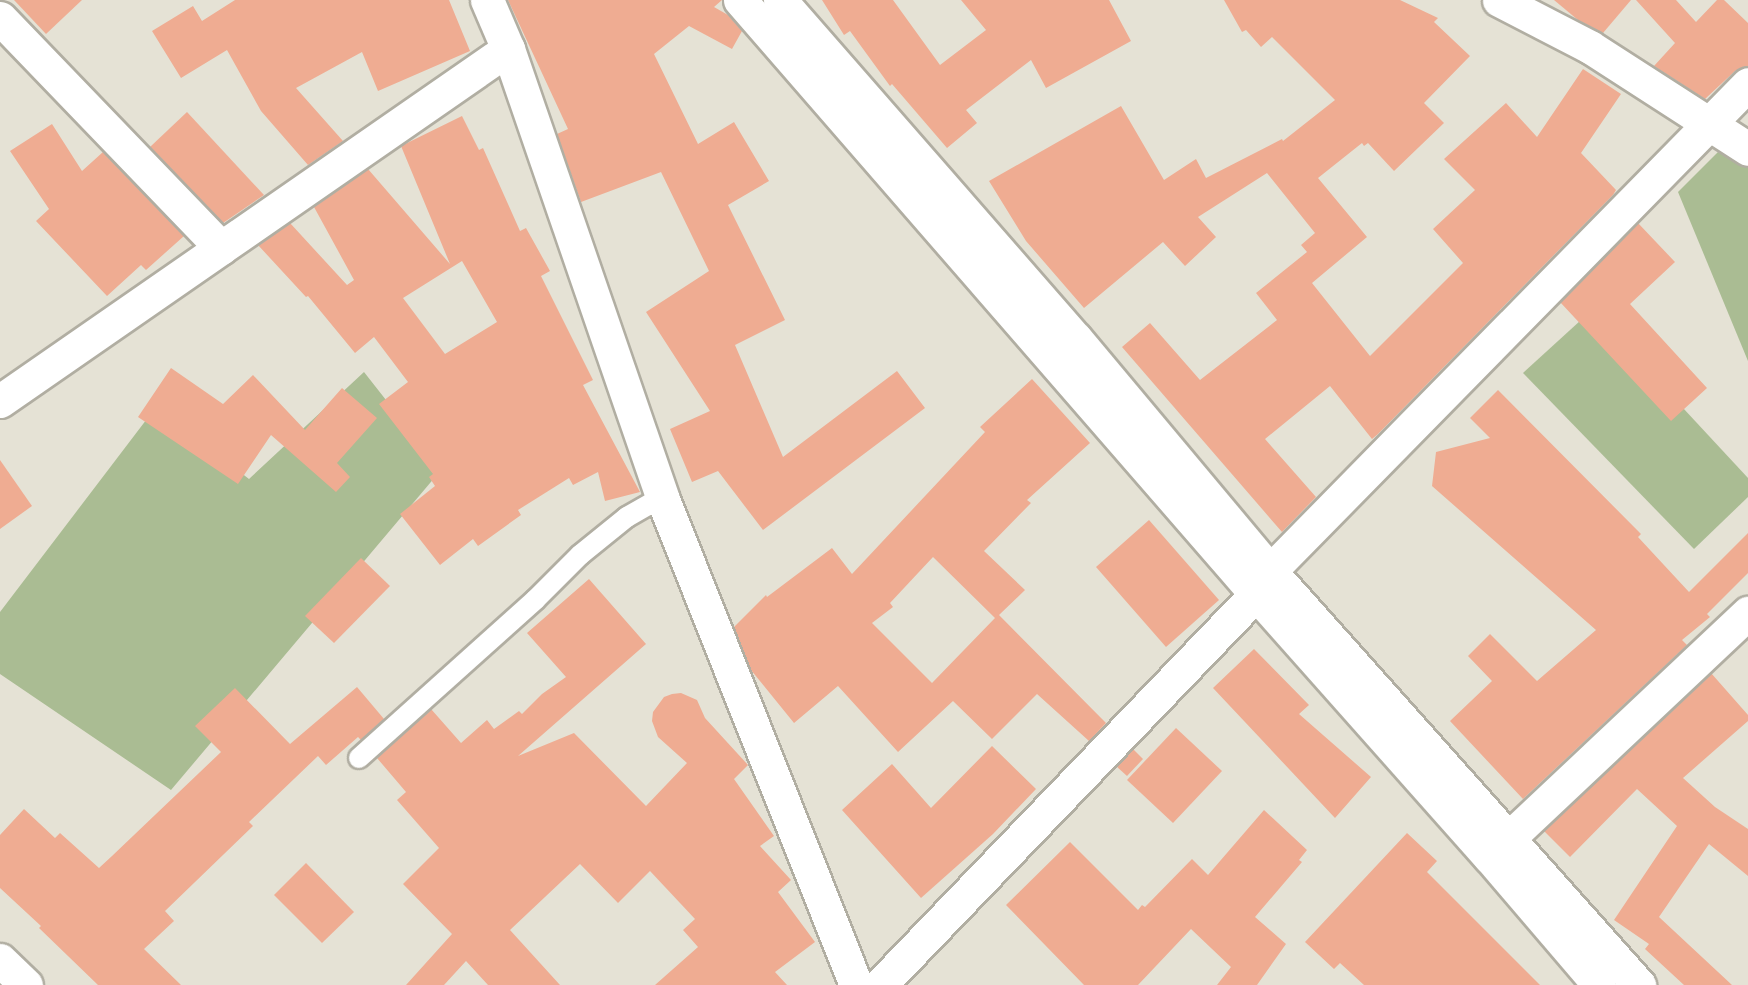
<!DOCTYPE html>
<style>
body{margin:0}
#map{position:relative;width:1748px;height:985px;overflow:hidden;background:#e5e2d5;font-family:Lato,sans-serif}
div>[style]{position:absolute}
.green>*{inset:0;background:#aabc93}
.building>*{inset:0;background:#efac92}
.roads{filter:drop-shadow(2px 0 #b1aea2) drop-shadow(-2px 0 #b1aea2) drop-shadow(0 2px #b1aea2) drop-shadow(0 -2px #b1aea2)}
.lane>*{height:20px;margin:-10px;padding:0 10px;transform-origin:10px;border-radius:10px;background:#fff}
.street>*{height:33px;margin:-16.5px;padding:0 16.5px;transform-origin:16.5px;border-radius:16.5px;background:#fff}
.secondary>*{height:33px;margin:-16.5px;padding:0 16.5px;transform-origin:16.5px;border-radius:16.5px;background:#fff}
span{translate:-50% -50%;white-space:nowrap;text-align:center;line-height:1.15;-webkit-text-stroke:4.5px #e5e2d5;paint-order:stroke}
</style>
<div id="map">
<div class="green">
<i style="clip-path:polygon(1732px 138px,1748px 149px,1748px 361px,1678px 192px)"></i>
<i style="clip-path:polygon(1592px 310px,1748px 478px,1748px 497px,1694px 549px,1523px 373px)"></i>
<i style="clip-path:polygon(364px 372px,441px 470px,171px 790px,0 674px,0 612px,156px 407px,249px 479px)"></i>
</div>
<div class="building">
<i style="clip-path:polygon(14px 0,82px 0,46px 34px)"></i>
<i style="clip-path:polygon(235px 0,449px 0,470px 51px,378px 91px,362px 52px,296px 88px,343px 141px,308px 165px,261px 111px,227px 50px,181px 78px,152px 31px,193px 6px,202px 21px)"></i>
<i style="clip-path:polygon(508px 0,722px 0,714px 7px,728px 15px,742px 31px,732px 49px,689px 26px,654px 54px,698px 144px,734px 122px,769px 181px,728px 205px,785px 320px,735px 345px,783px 457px,897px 371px,925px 408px,763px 530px,718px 471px,692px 482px,670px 429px,710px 411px,646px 312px,709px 271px,661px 172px,581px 202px,557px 134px,568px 129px)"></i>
<i style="clip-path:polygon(822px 0,893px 0,940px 65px,986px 30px,961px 0,1109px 0,1131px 41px,1046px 88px,1031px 60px,966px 110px,977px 123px,947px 148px,892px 84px,890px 86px,850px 31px,844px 35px)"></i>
<i style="clip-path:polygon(1224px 0,1400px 0,1438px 18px,1434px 22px,1470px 56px,1424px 103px,1444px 123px,1394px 171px,1368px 143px,1364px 146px,1362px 143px,1318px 178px,1367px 237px,1312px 283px,1370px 356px,1463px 263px,1433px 229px,1475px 190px,1444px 159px,1506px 103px,1537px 137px,1583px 69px,1621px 94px,1581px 153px,1616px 190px,1613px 195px,1378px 434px,1372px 439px,1330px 386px,1265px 439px,1316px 497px,1282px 532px,1122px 347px,1150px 323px,1200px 380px,1277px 320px,1256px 293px,1307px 252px,1301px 245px,1315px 233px,1267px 173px,1198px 217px,1216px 237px,1185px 266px,1163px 242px,1084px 308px,1026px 241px,989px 181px,1121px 106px,1164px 180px,1196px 159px,1206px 178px,1282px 139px,1283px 141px,1335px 100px,1272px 37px,1261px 47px,1246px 30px,1242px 32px)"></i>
<i style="clip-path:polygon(1554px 0,1631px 0,1603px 33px,1578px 20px)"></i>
<i style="clip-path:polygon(1636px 0,1676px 0,1696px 22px,1717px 0,1724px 0,1748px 23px,1748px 66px,1735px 71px,1705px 99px,1654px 66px,1675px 43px)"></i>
<i style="clip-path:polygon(187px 112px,264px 195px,223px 223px,150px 147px)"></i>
<i style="clip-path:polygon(evenodd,462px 116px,479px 150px,483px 148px,520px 231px,526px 228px,550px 271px,541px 276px,593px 380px,583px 385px,640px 492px,605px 501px,598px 472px,573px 485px,569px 478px,518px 510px,521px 515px,478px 546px,473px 539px,440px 565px,400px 514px,435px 486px,429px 477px,433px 474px,379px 404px,408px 382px,374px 337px,355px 353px,308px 296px,306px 297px,258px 245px,290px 223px,347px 285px,354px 280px,314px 207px,368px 169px,450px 264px,401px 146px,462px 116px,462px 261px,497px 322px,445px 354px,403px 298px,462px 261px)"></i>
<i style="clip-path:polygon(52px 124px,82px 171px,103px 152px,184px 236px,146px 270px,141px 265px,107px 296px,36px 221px,49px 209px,10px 151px)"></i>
<i style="clip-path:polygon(1638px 223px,1675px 262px,1630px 304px,1707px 388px,1671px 421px,1560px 302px)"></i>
<i style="clip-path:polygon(171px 368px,223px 404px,253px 375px,305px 430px,342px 388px,377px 418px,337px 463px,350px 477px,336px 492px,271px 435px,238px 484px,138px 417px)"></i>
<i style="clip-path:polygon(evenodd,1032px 379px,1090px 443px,1027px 500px,1031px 503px,984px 551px,1025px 590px,999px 615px,1106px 723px,1089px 741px,1037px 694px,992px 739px,953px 701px,898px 752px,838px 686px,794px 723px,751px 670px,734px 627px,766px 595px,767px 597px,832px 548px,852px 574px,985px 432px,980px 427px,1032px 379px,933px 557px,995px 618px,932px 683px,872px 623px,893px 607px,890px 603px,933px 557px)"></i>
<i style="clip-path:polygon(1498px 390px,1641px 534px,1638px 537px,1689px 592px,1748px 533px,1748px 573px,1707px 614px,1710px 617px,1682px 640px,1687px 645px,1523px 799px,1450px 721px,1492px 681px,1468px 656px,1490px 634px,1537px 681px,1596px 630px,1432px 486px,1436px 452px,1490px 438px,1470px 418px)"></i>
<i style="clip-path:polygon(0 460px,32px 506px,0 529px)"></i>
<i style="clip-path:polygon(1149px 520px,1219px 600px,1166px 647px,1096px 567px)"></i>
<i style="clip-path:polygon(361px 558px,390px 586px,334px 643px,305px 616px)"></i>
<i style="clip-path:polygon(589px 579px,646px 644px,518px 756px,574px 733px,646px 806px,687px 763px,658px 737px,652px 721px,653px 712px,664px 697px,672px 694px,681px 693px,697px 700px,705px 718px,748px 765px,734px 779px,774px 836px,760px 846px,791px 880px,778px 892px,815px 942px,775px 972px,787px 985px,655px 985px,698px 947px,683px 930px,695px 919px,650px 871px,618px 903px,580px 864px,510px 930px,560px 985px,488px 985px,466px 961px,444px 985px,406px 985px,452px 934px,403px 884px,439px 848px,397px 800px,406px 792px,377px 758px,431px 709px,461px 743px,487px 720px,494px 729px,519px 711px,522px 714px,542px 694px,566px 677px,527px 633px)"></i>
<i style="clip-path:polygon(1254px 649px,1309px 705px,1299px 714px,1371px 777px,1335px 818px,1213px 688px)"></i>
<i style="clip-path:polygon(1711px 673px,1748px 715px,1748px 721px,1683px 778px,1715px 807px,1748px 829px,1748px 876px,1709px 844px,1659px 917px,1732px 985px,1684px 985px,1645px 949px,1649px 944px,1614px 920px,1677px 826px,1637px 789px,1570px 857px,1544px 831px)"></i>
<i style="clip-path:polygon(357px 687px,384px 719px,361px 740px,358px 737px,326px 765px,318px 756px,249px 822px,253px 826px,165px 911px,174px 921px,144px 949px,181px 985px,98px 985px,39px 928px,41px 926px,0 888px,0 835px,24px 809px,55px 838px,60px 833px,99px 868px,112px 856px,221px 752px,195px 726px,235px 688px,290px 744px)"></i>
<i style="clip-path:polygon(1176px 728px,1222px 771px,1173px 823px,1127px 780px)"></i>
<i style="clip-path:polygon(992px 746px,1036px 789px,993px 834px,921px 898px,842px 810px,892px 764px,931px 808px)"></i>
<i style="clip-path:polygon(1133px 749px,1143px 759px,1127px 776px,1116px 766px)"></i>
<i style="clip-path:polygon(1264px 810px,1307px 850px,1299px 860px,1302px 862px,1255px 917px,1286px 944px,1257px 985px,1217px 985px,1231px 967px,1191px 929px,1138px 985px,1084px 985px,1006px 905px,1070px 842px,1138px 910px,1142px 905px,1145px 907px,1192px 859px,1208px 875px)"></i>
<i style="clip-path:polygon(1407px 833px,1437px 861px,1427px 872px,1540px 985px,1364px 985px,1340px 963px,1334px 969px,1305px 942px)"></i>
<i style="clip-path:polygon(306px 863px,354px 912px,322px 943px,274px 895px)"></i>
</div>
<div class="roads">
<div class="lane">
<i style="left:359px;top:758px;width:237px;rotate:-41.9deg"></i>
<i style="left:535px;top:600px;width:64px;rotate:-45deg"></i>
<i style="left:580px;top:555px;width:60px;rotate:-39deg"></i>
<i style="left:627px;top:517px;width:40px;rotate:-29.7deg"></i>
</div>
<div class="street">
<i style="left:487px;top:0;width:53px;rotate:66.8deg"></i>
<i style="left:508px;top:49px;width:474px;rotate:71deg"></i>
<i style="left:662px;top:497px;width:525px;rotate:68.32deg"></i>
<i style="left:1499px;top:0;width:102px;rotate:27.3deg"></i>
<i style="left:1590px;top:47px;width:188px;rotate:32.8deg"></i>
<i style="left:0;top:18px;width:319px;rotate:46.1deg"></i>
<i style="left:0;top:401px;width:618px;rotate:-34.72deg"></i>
<i style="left:1270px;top:571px;width:682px;rotate:-45.53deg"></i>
<i style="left:1510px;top:837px;width:327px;rotate:-43.3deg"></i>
<i style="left:0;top:960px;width:36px;rotate:44deg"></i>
<i style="left:880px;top:985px;width:542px;rotate:-46.12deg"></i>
</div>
<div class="secondary">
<i style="left:740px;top:0;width:787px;rotate:49.02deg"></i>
<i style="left:1256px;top:594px;width:351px;rotate:48.4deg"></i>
<i style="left:1489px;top:856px;width:170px;rotate:49.5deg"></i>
<i style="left:780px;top:0;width:450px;rotate:48.9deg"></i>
<i style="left:1076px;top:339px;width:302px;rotate:50.1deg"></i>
<i style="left:1270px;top:571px;width:555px;rotate:48.29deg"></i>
</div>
</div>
</div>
